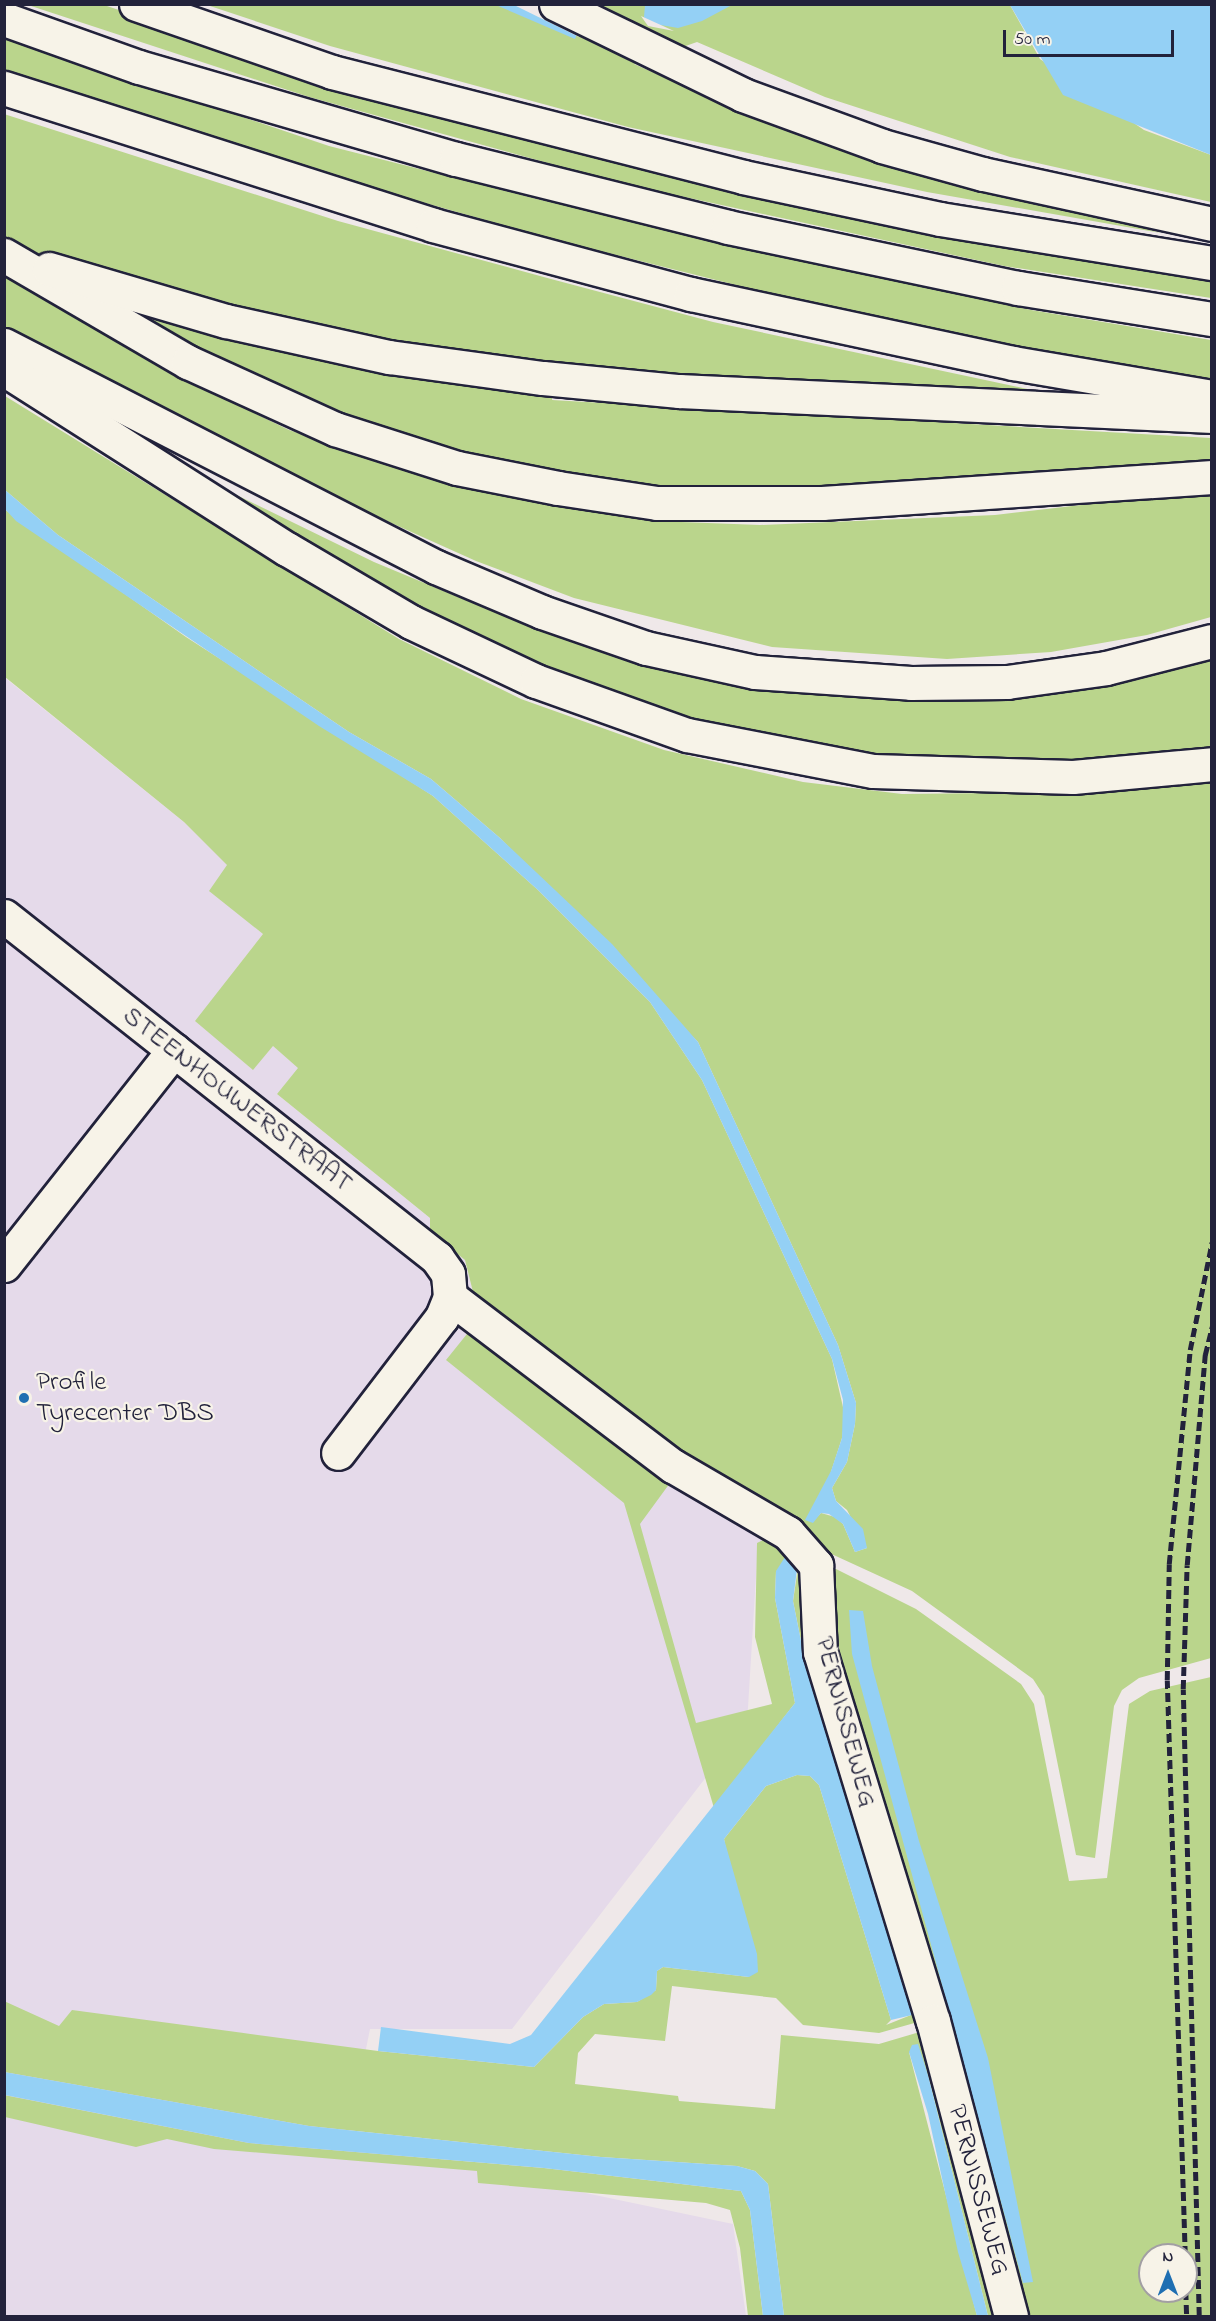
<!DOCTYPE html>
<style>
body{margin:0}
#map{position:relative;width:1216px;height:2321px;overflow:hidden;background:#efe8e9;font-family:"Indie Flower",sans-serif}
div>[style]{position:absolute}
.built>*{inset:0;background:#e5daea}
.green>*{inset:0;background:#bad58c}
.water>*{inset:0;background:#94d0f5}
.pier>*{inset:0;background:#efe8e9}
.roads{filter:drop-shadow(2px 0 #22223b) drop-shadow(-2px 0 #22223b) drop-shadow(0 2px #22223b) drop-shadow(0 -2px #22223b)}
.minor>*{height:33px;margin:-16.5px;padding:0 16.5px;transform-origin:16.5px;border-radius:16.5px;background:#f7f3e8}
.highway>*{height:33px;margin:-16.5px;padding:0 16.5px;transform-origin:16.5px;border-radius:16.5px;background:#f7f3e8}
.rail>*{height:4.5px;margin-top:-2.25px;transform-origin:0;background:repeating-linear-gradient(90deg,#22223b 0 9px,transparent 0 13.5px)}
.dots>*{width:16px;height:16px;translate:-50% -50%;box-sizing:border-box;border:3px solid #f7f3e8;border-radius:50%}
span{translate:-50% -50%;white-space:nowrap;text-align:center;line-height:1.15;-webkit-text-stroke:4.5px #f7f3e8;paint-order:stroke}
.street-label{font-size:27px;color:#22223b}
.poi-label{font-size:27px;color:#22223b}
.left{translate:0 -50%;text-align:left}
.frame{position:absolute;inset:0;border:6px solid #22223b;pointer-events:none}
.north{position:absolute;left:1138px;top:2243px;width:60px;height:60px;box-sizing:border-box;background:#f7f3e8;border:2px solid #a29fa3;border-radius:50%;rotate:0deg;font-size:16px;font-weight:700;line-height:24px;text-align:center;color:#22223b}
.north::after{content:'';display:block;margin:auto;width:21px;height:27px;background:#1f6fb2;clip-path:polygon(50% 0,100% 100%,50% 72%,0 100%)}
.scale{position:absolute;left:1003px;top:30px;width:171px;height:27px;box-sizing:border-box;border:3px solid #22223b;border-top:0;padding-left:8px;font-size:18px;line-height:21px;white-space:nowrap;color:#22223b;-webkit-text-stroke:4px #f7f3e8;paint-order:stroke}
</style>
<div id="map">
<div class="built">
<i style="clip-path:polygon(4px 677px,184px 822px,228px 865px,210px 891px,263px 934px,196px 1021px,252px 1069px,273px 1046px,299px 1068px,277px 1094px,430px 1218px,430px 1233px,465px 1260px,474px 1297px,771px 1510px,757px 1560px,747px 1724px,512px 2029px,370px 2029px,347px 2143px,733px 2224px,746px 2316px,5px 2316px)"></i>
</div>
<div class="green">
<i style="clip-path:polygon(28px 5px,104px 5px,170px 27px,1211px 274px,1211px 298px,1004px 266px,620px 183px,309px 97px)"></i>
<i style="clip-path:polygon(207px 5px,1010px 5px,1040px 59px,1144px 130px,1211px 155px,1211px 202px,1010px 157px,825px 97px,697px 42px,634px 64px,737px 109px,874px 154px,1161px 233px,927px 192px,628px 127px,330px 46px)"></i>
<i style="clip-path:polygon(5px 37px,329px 146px,537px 199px,1031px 310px,1211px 340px,1211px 379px,961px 336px,824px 307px,560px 241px,354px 183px,5px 80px)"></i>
<i style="clip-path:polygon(4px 114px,338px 221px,551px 279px,713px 322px,1046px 393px,556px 369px,552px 400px,1211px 438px,1211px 470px,675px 494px,423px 447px,211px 362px,5px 238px)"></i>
<i style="clip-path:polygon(4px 273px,199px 386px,289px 430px,449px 483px,560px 507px,655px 521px,760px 525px,995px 515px,1124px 500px,1211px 496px,1211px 617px,1147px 635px,1051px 652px,947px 659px,772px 647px,574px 598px,476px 561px,280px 473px,5px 329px)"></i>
<i style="clip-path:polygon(5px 396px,399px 639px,521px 699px,664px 750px,803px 782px,902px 794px,1071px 792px,1211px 776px,1211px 1658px,1139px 1678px,1122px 1690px,1114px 1706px,1095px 1858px,1076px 1855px,1044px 1696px,1033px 1679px,912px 1591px,814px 1546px,681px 1455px,474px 1296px,465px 1260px,430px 1232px,430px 1218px,277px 1094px,298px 1068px,273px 1046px,253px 1070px,195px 1021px,263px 934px,209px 891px,227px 865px,184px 822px,5px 677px,4px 509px,186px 637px,433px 796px,538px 890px,650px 1002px,702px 1080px,832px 1359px,845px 1416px,842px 1438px,816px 1518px,821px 1513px,835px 1517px,843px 1524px,855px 1552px,867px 1548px,847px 1510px,836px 1501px,832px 1488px,847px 1462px,855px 1424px,856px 1403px,838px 1345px,698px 1042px,500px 838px,431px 779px,349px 732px,58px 535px,5px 490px)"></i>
<i style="clip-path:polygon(167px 461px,374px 562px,470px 602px,570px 637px,753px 684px,831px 695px,914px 698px,1116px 681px,1211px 659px,1211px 754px,1073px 765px,850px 757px,722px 734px,455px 634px)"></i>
<i style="clip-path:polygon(475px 1324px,744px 1518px,741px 1526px,670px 1483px,640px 1524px,696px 1723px,772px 1704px,755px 1637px,757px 1543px,769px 1537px,803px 1557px,918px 2022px,879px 2033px,803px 2025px,776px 1998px,672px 1986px,665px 2041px,595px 2034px,578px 2053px,575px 2084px,678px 2096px,679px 2101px,775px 2109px,781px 2035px,879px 2044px,923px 2031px,1008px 2316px,988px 2316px,928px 2075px,909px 2052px,977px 2316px,784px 2316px,768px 2184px,755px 2171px,737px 2166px,601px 2157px,309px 2126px,4px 2072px,4px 2001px,59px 2026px,72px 2010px,378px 2051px,534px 2067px,583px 2017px,604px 2004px,637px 2002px,656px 1990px,657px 1971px,663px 1967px,749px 1977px,724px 1839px,766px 1786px,797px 1775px,810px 1776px,819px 1785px,891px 2020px,886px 2025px,911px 2015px,803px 1651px,793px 1601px,798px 1568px,776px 1571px,775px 1598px,795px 1703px,714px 1808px,624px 1503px,446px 1360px)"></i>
<i style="clip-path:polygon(evenodd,836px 1569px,916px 1609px,1021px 1684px,1034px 1704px,1069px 1881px,1107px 1878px,1129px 1704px,1150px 1691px,1211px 1677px,1211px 2316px,1019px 2316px,837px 1685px,821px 1573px,836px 1569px,1150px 2255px,1186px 2255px,1186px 2291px,1150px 2291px,1150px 2255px)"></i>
<i style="clip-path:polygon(4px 2095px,249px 2143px,544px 2168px,741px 2191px,750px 2210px,763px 2316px,748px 2316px,740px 2248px,730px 2210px,706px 2203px,478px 2183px,477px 2171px,214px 2149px,167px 2139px,136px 2147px,5px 2117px)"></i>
</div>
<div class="water">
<i style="clip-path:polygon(496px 5px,589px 5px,575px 39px)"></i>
<i style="clip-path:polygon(645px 5px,732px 5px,702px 21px,678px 28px,649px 23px,644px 17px)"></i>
<i style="clip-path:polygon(1010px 5px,1211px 5px,1211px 155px,1063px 95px)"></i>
<i style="clip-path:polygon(5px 490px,58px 535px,349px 732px,431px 779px,500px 838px,612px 944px,698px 1042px,838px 1345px,856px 1403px,855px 1424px,847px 1462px,832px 1488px,836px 1501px,863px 1529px,867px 1548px,855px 1552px,843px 1524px,829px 1514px,821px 1513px,813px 1523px,805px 1520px,831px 1471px,842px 1438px,843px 1400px,832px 1359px,702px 1080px,650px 1002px,538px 890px,433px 796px,319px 726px,16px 521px,5px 509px)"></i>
<i style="clip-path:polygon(785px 1557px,798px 1561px,793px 1601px,803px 1651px,912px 2015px,891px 2020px,819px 1785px,810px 1776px,797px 1775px,766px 1786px,724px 1839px,757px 1954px,758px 1972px,749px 1977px,663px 1967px,657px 1971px,656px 1990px,651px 1995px,637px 2002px,604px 2004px,583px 2017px,534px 2067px,378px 2051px,381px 2027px,510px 2044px,531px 2035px,795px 1703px,775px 1598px,776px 1571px)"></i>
<i style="clip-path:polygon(849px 1610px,863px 1611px,872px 1666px,919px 1841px,988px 2058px,1033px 2282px,1023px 2283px,852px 1654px)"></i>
<i style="clip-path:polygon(918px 2044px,928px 2075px,988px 2316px,977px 2316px,958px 2252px,928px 2114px,909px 2052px,912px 2045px)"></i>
<i style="clip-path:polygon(4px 2072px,309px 2126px,601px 2157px,737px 2166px,755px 2171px,768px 2184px,784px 2316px,763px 2316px,750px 2210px,741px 2191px,544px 2168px,249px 2143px,5px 2095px)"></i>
</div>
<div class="pier">
<i style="clip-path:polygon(592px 4px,579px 37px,514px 5px)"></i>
<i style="clip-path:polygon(641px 16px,674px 31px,648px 26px)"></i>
</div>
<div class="roads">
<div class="minor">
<i style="left:4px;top:916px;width:552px;rotate:38.3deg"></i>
<i style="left:437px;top:1258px;width:19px;rotate:55deg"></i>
<i style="left:448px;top:1274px;width:23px;rotate:85deg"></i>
<i style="left:450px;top:1297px;width:22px;rotate:112deg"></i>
<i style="left:442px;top:1317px;width:171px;rotate:127.4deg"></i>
<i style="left:4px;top:1265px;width:274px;rotate:-51.7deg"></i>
<i style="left:450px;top:1297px;width:280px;rotate:37.2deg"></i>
<i style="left:673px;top:1466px;width:133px;rotate:30.2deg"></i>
<i style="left:788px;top:1533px;width:43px;rotate:48.8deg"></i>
<i style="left:816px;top:1565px;width:87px;rotate:87.4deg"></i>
<i style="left:820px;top:1652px;width:386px;rotate:73deg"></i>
<i style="left:933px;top:2021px;width:305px;rotate:75.2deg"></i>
</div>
<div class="highway">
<i style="left:136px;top:4px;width:207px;rotate:19.1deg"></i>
<i style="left:332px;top:72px;width:424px;rotate:14.3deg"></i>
<i style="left:743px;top:177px;width:201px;rotate:12deg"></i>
<i style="left:940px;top:219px;width:276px;rotate:9.2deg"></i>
<i style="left:556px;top:4px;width:208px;rotate:25.9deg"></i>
<i style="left:743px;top:95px;width:148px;rotate:20.1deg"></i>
<i style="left:882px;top:146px;width:105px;rotate:15.5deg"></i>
<i style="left:983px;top:174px;width:234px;rotate:12.3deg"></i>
<i style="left:4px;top:19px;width:143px;rotate:19.6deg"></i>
<i style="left:139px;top:67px;width:330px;rotate:16.2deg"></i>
<i style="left:456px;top:159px;width:280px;rotate:14deg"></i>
<i style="left:728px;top:227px;width:296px;rotate:11.9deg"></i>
<i style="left:1018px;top:288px;width:196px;rotate:9.1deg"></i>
<i style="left:4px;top:88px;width:450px;rotate:17.7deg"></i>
<i style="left:433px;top:225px;width:267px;rotate:15deg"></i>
<i style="left:691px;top:294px;width:329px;rotate:12.1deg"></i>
<i style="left:1013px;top:363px;width:202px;rotate:9.7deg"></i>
<i style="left:4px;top:255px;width:213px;rotate:30.2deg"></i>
<i style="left:188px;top:362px;width:162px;rotate:24.5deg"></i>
<i style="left:335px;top:429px;width:128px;rotate:17.7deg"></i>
<i style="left:457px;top:468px;width:103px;rotate:11.2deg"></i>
<i style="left:558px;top:488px;width:100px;rotate:8.6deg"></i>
<i style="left:657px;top:503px;width:165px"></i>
<i style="left:822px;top:503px;width:391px;rotate:-3.8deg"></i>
<i style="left:49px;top:269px;width:184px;rotate:16.4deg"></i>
<i style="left:226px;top:321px;width:167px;rotate:12.5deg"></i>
<i style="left:389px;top:357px;width:155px;rotate:7.8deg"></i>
<i style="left:543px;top:378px;width:137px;rotate:5.5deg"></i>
<i style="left:679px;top:391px;width:534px;rotate:2.69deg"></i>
<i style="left:4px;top:345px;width:486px;rotate:27.2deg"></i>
<i style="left:436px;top:567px;width:115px;rotate:23deg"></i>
<i style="left:542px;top:612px;width:110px;rotate:19.1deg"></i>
<i style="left:646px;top:648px;width:112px;rotate:12.4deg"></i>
<i style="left:755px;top:672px;width:156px;rotate:4deg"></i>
<i style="left:911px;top:683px;width:96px;rotate:-0.6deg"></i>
<i style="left:1007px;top:682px;width:100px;rotate:-8deg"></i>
<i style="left:1106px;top:668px;width:109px;rotate:-14.3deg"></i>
<i style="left:4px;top:369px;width:335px;rotate:32.5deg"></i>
<i style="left:287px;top:549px;width:144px;rotate:30.5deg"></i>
<i style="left:411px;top:622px;width:138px;rotate:25.3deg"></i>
<i style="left:536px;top:681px;width:160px;rotate:19.7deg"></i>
<i style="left:687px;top:735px;width:189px;rotate:11deg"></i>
<i style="left:873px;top:771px;width:200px;rotate:1.7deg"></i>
<i style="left:1073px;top:777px;width:140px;rotate:-5.3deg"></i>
</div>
</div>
<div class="rail">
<i style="left:1185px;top:2255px;width:575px;rotate:-91.79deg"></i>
<i style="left:1167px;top:1680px;width:116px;rotate:-89deg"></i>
<i style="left:1169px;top:1564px;width:215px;rotate:-84.4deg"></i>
<i style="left:1190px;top:1350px;width:110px;rotate:-78.5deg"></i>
<i style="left:1186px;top:2291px;width:25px;rotate:88deg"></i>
<i style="left:1199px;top:2316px;width:627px;rotate:-91.46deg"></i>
<i style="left:1183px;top:1689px;width:124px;rotate:-88.2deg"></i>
<i style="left:1187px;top:1565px;width:211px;rotate:-85.1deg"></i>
<i style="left:1205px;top:1355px;width:29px;rotate:-76deg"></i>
</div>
<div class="dots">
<i style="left:24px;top:1398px;background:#1f6fb2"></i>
</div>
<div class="street-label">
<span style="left:237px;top:1100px;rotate:38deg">STEENHOUWERSTRAAT</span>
<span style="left:845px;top:1722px;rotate:75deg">PERNISSEWEG</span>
<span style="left:978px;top:2190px;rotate:75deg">PERNISSEWEG</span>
</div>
<div class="poi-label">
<span class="left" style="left:36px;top:1398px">Profile<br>Tyrecenter DBS</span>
</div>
<div class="frame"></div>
<div class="north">N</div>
<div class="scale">50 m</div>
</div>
